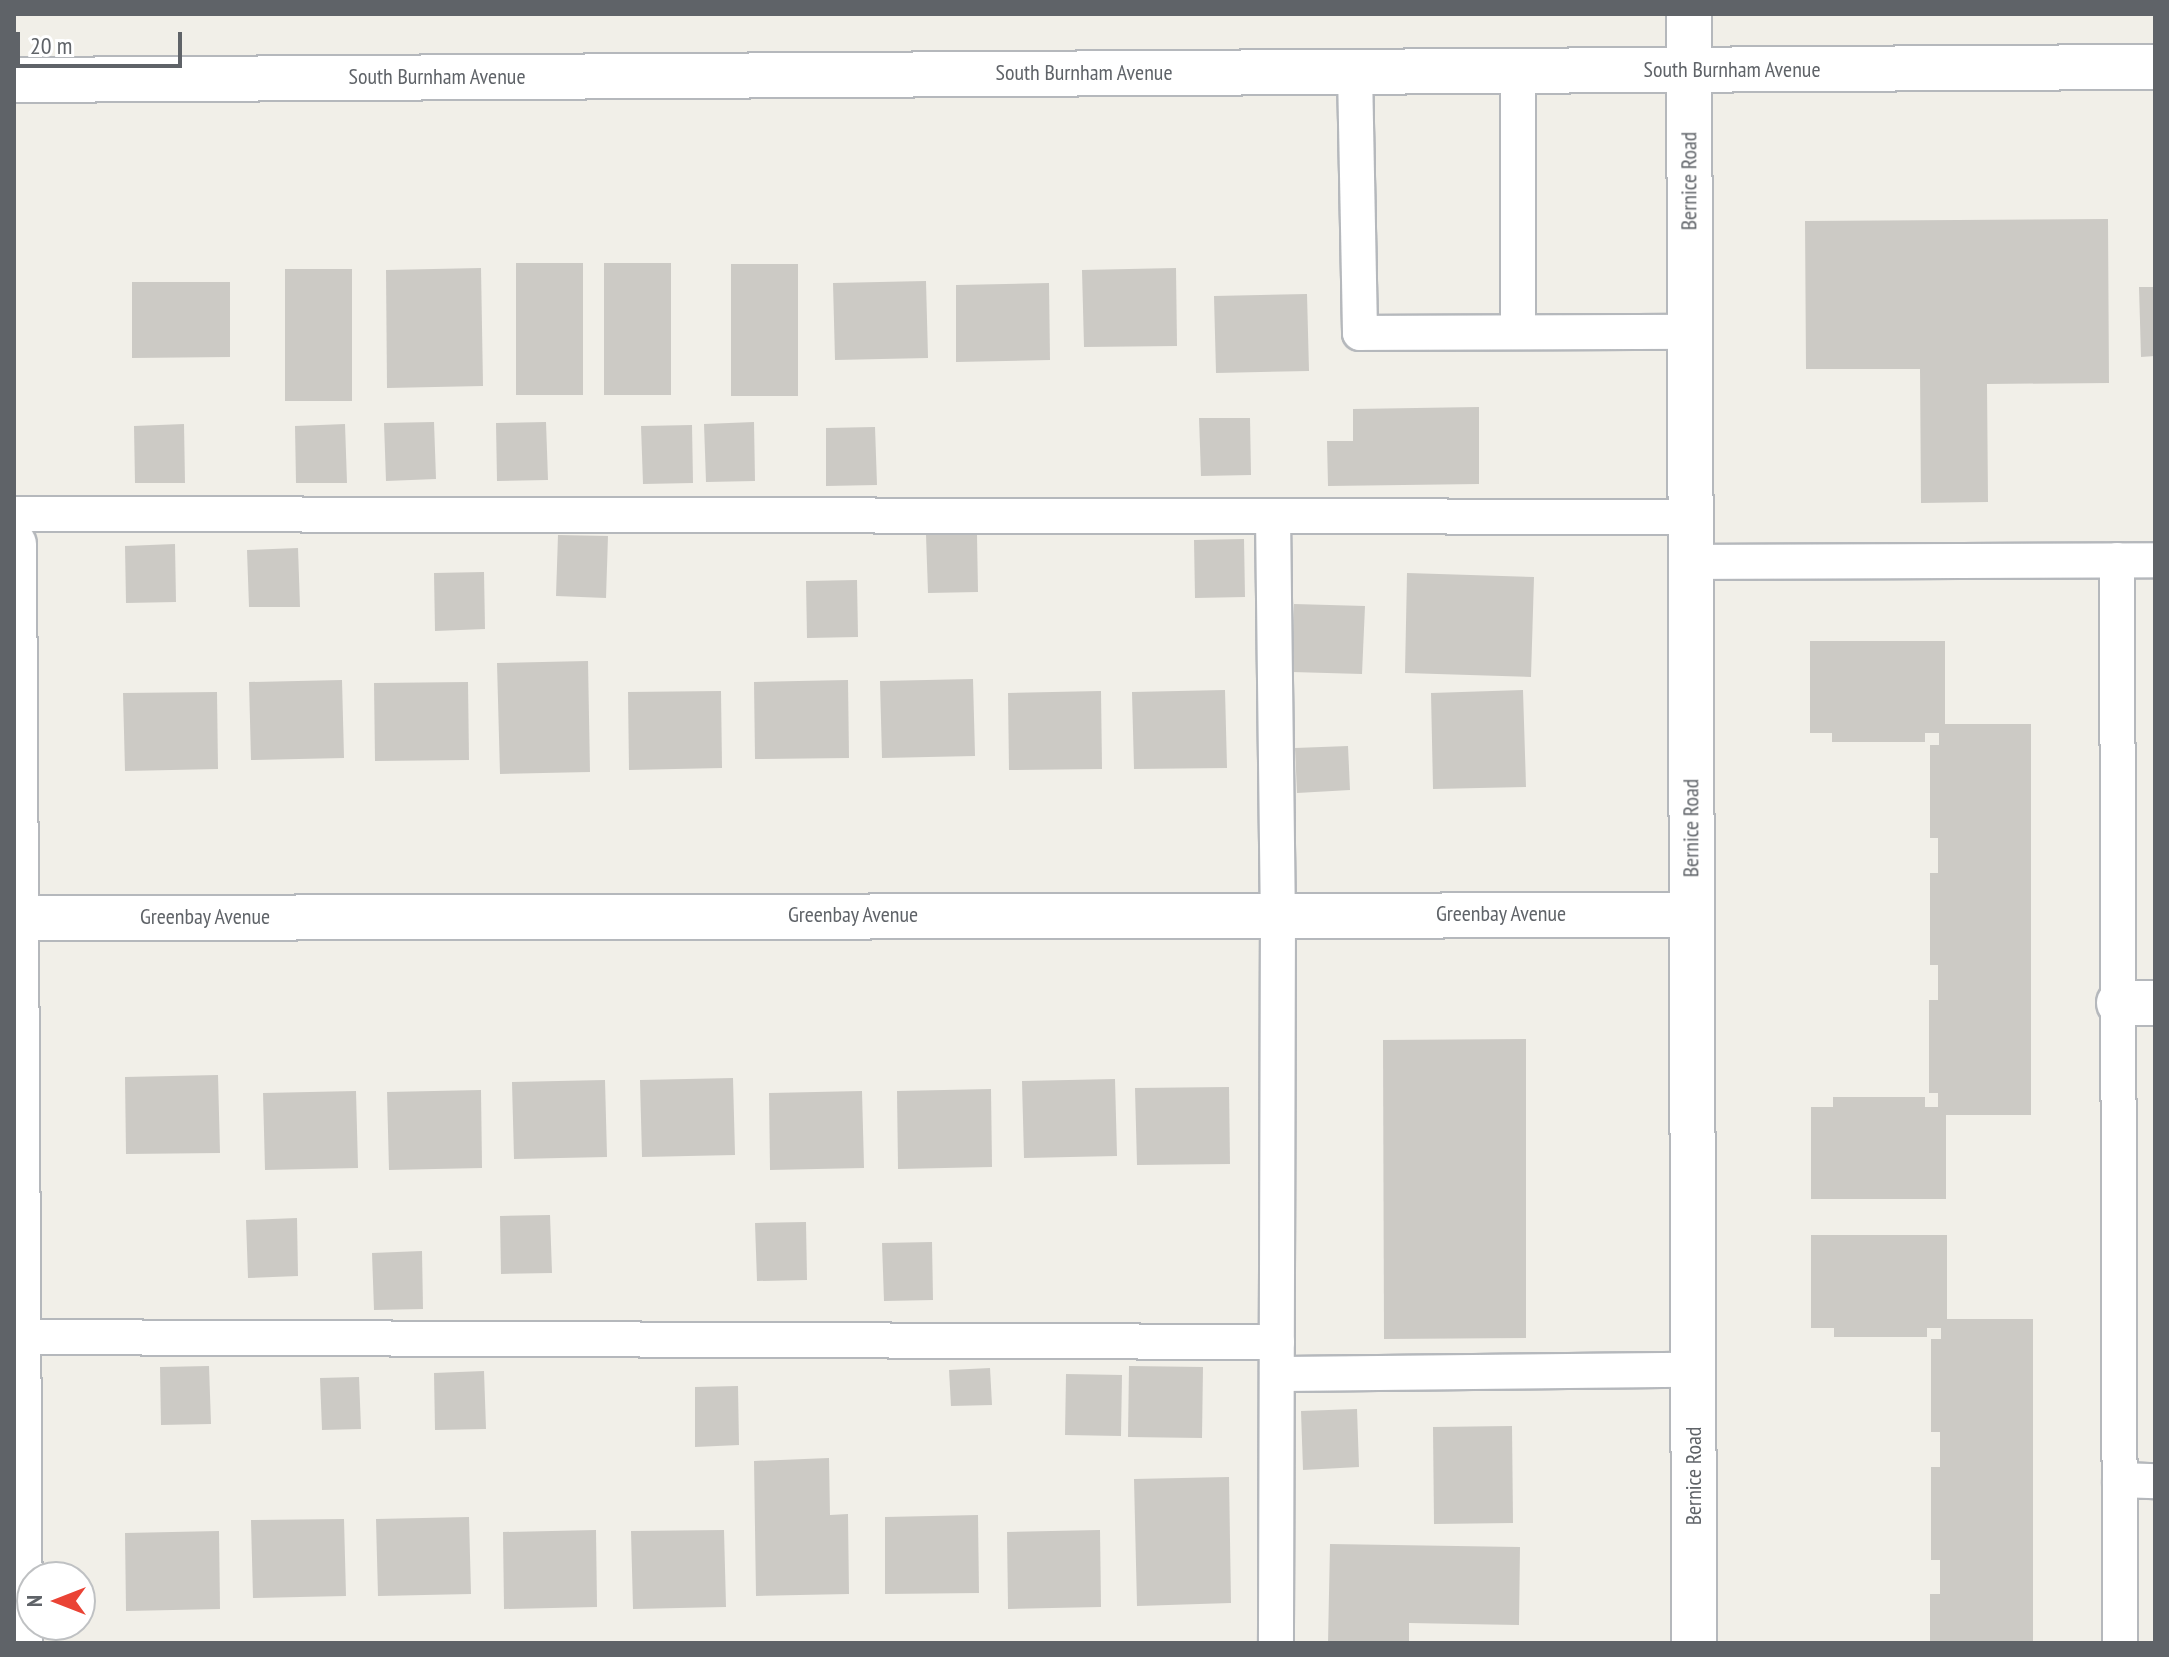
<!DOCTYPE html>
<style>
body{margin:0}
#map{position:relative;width:2169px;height:1657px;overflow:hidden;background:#f1efe8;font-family:"PT Sans Narrow",sans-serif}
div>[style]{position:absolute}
.building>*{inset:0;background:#cccac5}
.roads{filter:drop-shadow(2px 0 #b5b8bc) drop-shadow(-2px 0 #b5b8bc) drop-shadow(0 2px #b5b8bc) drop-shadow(0 -2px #b5b8bc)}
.lane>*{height:34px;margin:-17px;padding:0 17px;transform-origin:17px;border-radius:17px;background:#fff}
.street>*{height:44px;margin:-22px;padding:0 22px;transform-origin:22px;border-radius:22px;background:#fff}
.secondary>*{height:44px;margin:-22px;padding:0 22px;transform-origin:22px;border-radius:22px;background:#fff}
span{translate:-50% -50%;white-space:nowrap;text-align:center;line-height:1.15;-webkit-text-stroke:7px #fff;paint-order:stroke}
.street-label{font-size:22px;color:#5f6368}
.frame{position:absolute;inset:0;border:16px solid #5f6368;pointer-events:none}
.north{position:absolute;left:16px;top:1561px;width:80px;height:80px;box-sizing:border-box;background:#fff;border:2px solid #bfc1c3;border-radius:50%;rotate:270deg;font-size:22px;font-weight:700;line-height:32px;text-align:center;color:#5f6368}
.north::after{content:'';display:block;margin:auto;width:28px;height:36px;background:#ea4335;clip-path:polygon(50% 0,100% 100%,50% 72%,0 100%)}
.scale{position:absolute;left:16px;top:32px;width:166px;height:36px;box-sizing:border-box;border:4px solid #5f6368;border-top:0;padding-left:10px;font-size:24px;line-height:28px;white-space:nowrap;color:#5f6368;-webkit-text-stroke:6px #fff;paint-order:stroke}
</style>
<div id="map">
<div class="building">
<i style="clip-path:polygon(2108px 219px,2109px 383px,1987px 384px,1988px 502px,1921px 503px,1920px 369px,1806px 369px,1805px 221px)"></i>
<i style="clip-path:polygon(516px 263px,583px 263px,583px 395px,516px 395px)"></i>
<i style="clip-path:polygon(604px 263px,671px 263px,671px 395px,604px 395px)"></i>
<i style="clip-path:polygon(731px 264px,798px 264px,798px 396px,731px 396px)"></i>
<i style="clip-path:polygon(481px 268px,483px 386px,387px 388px,386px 270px)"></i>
<i style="clip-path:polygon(1176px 268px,1177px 346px,1084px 347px,1082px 270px)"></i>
<i style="clip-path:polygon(285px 269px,352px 269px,352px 401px,285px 401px)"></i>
<i style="clip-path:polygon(926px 281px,928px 358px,835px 360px,833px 283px)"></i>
<i style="clip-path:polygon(132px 282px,230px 282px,230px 357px,132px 358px)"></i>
<i style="clip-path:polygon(1049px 283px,1050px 360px,956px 362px,956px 285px)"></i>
<i style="clip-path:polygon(2139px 287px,2155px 287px,2155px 356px,2141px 357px)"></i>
<i style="clip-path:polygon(1307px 294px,1309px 371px,1216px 373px,1214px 296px)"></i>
<i style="clip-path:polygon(1479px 407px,1479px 484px,1328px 486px,1327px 441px,1353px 441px,1353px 409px)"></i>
<i style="clip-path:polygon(1199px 418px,1250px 418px,1251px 475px,1201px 476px)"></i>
<i style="clip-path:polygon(434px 422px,436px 479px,386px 481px,384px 423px)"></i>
<i style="clip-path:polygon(546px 422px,548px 480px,497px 481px,496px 423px)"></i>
<i style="clip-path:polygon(754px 422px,755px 481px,706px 482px,704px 424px)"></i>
<i style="clip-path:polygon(184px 424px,185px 483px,135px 483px,134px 426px)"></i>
<i style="clip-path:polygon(345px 424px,347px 483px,296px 483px,295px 426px)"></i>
<i style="clip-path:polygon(692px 425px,693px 483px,643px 484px,641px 426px)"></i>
<i style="clip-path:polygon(875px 427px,877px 485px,826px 486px,826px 428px)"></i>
<i style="clip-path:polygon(558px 535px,608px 536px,606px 598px,556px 596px)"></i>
<i style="clip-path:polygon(926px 535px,977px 535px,978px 592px,928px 593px)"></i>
<i style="clip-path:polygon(1244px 539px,1245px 597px,1195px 598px,1194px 540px)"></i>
<i style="clip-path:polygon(175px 544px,176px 602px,126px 603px,125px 546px)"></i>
<i style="clip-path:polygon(298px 548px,300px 607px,249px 607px,247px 550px)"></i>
<i style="clip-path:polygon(484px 572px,485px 629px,435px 631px,434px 573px)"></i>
<i style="clip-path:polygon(1407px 573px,1534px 577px,1531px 677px,1405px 673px)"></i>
<i style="clip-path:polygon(857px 580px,858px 637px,807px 638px,806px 581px)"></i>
<i style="clip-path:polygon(1294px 604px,1365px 606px,1362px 674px,1292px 672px)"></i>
<i style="clip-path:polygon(1810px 641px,1945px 641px,1945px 724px,2031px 724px,2031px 1115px,1946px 1115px,1946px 1199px,1811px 1199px,1811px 1107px,1833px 1107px,1833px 1097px,1925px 1097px,1925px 1107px,1938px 1107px,1938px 1093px,1929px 1093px,1929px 1000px,1938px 1000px,1938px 965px,1930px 965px,1930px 873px,1938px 873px,1938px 838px,1930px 838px,1930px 745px,1939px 745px,1939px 733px,1925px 733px,1925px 742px,1832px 742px,1832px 733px,1810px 733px)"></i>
<i style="clip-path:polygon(588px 661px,590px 772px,500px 774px,497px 663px)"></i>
<i style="clip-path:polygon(973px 679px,975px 756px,882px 758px,880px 681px)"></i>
<i style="clip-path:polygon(342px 680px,344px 758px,251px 760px,249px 682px)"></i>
<i style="clip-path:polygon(848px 680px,849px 758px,755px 759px,754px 682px)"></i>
<i style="clip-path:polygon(468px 682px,469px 760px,375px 761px,374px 683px)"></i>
<i style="clip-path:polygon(1225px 690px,1227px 768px,1134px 769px,1132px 692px)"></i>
<i style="clip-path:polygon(1523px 690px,1526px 787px,1433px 789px,1431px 693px)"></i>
<i style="clip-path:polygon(721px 691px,722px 768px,629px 770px,628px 692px)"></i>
<i style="clip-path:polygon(1101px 691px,1102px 769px,1009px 770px,1008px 693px)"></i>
<i style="clip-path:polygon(217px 692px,218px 769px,125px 771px,123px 693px)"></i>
<i style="clip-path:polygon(1348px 746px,1350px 790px,1297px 793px,1295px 748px)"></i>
<i style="clip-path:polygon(1526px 1039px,1526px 1338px,1384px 1339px,1383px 1040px)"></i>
<i style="clip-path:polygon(218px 1075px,220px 1153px,126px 1154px,125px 1077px)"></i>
<i style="clip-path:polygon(733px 1078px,735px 1155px,642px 1157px,640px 1080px)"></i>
<i style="clip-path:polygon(1115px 1079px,1117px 1156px,1024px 1158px,1022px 1081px)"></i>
<i style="clip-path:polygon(605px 1080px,607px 1157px,514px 1159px,512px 1082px)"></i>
<i style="clip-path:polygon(1229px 1087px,1230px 1164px,1137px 1165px,1135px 1088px)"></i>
<i style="clip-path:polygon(991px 1089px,992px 1167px,898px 1169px,897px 1091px)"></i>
<i style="clip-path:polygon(481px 1090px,482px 1168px,389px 1170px,387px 1092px)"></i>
<i style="clip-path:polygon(356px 1091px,358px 1168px,265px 1170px,263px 1093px)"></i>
<i style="clip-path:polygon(862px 1091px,864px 1168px,770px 1170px,769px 1093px)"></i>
<i style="clip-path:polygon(550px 1215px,552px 1273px,501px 1274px,500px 1216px)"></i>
<i style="clip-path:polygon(297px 1218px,298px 1276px,248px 1278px,246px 1220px)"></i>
<i style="clip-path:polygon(806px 1222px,807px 1280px,757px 1281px,755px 1223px)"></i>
<i style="clip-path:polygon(1811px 1235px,1947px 1235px,1947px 1319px,2033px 1319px,2033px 1643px,1930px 1643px,1930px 1594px,1940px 1594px,1940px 1560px,1931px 1560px,1931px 1467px,1940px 1467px,1940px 1432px,1931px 1432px,1931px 1339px,1941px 1339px,1941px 1328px,1927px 1328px,1927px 1337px,1834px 1337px,1834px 1328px,1811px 1328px)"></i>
<i style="clip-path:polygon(932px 1242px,933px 1300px,884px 1301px,882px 1243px)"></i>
<i style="clip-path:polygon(422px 1251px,423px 1309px,374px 1310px,372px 1253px)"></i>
<i style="clip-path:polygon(209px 1366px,211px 1424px,161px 1425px,160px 1367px)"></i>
<i style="clip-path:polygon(1129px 1366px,1203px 1367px,1202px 1438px,1128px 1437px)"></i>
<i style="clip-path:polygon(990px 1368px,992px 1405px,951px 1406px,949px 1370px)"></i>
<i style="clip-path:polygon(484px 1371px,486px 1429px,435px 1430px,434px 1373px)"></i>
<i style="clip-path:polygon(1066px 1374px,1122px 1375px,1121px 1436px,1065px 1435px)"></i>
<i style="clip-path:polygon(359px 1377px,361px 1429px,322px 1430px,320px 1378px)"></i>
<i style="clip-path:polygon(738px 1386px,739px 1445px,695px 1447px,695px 1387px)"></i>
<i style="clip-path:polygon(1357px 1409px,1359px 1467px,1303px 1470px,1301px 1411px)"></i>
<i style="clip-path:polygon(1512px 1426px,1513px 1523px,1434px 1524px,1433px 1427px)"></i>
<i style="clip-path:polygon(829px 1458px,830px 1515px,848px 1514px,849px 1594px,756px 1596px,754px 1461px)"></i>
<i style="clip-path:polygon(1229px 1477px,1231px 1603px,1137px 1606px,1134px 1479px)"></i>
<i style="clip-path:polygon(978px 1515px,979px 1593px,885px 1594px,885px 1517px)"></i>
<i style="clip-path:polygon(469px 1517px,471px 1594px,378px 1596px,376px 1519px)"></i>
<i style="clip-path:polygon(344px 1519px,346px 1596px,253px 1598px,251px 1520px)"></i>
<i style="clip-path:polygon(596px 1530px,597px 1607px,504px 1609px,503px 1532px)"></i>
<i style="clip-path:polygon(724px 1530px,726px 1607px,633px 1609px,631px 1531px)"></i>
<i style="clip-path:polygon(1100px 1530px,1101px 1607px,1008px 1609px,1007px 1532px)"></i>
<i style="clip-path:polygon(219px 1531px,220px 1609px,126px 1611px,125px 1533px)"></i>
<i style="clip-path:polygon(1330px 1544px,1520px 1547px,1519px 1625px,1409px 1623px,1409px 1643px,1328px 1643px)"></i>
</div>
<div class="roads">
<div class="lane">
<i style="left:1355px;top:71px;width:262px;rotate:88.9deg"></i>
<i style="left:1360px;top:333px;width:330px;rotate:-0.2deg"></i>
<i style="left:1518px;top:71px;width:261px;rotate:90deg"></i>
<i style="left:14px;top:514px;width:1677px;rotate:0.1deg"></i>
<i style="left:1273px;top:516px;width:397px;rotate:89.3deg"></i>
<i style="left:1278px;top:913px;width:730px;rotate:90.16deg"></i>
<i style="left:2117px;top:560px;width:1083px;rotate:89.84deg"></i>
<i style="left:1691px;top:562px;width:464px;rotate:-0.2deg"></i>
<i style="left:14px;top:1337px;width:1263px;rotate:0.23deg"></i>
<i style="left:1277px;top:1374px;width:416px;rotate:-0.6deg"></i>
<i style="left:2120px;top:1480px;width:35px;rotate:2deg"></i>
</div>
<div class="street">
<i style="left:14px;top:544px;width:1099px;rotate:89.69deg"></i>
<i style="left:14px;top:918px;width:1678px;rotate:-0.1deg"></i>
<i style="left:2119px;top:1003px;width:36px"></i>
</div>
<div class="secondary">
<i style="left:1689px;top:14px;width:1629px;rotate:89.82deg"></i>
<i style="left:14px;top:80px;width:2141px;rotate:-0.35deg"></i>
</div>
</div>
<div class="street-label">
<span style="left:1732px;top:70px">South Burnham Avenue</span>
<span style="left:1084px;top:73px">South Burnham Avenue</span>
<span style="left:437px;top:77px">South Burnham Avenue</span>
<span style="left:1689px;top:181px;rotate:-90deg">Bernice Road</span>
<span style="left:1691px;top:828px;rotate:-90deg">Bernice Road</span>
<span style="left:1501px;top:914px">Greenbay Avenue</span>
<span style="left:853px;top:915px">Greenbay Avenue</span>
<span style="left:205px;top:917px">Greenbay Avenue</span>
<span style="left:1694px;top:1476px;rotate:-90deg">Bernice Road</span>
</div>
<div class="frame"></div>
<div class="north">N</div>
<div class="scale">20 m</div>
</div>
